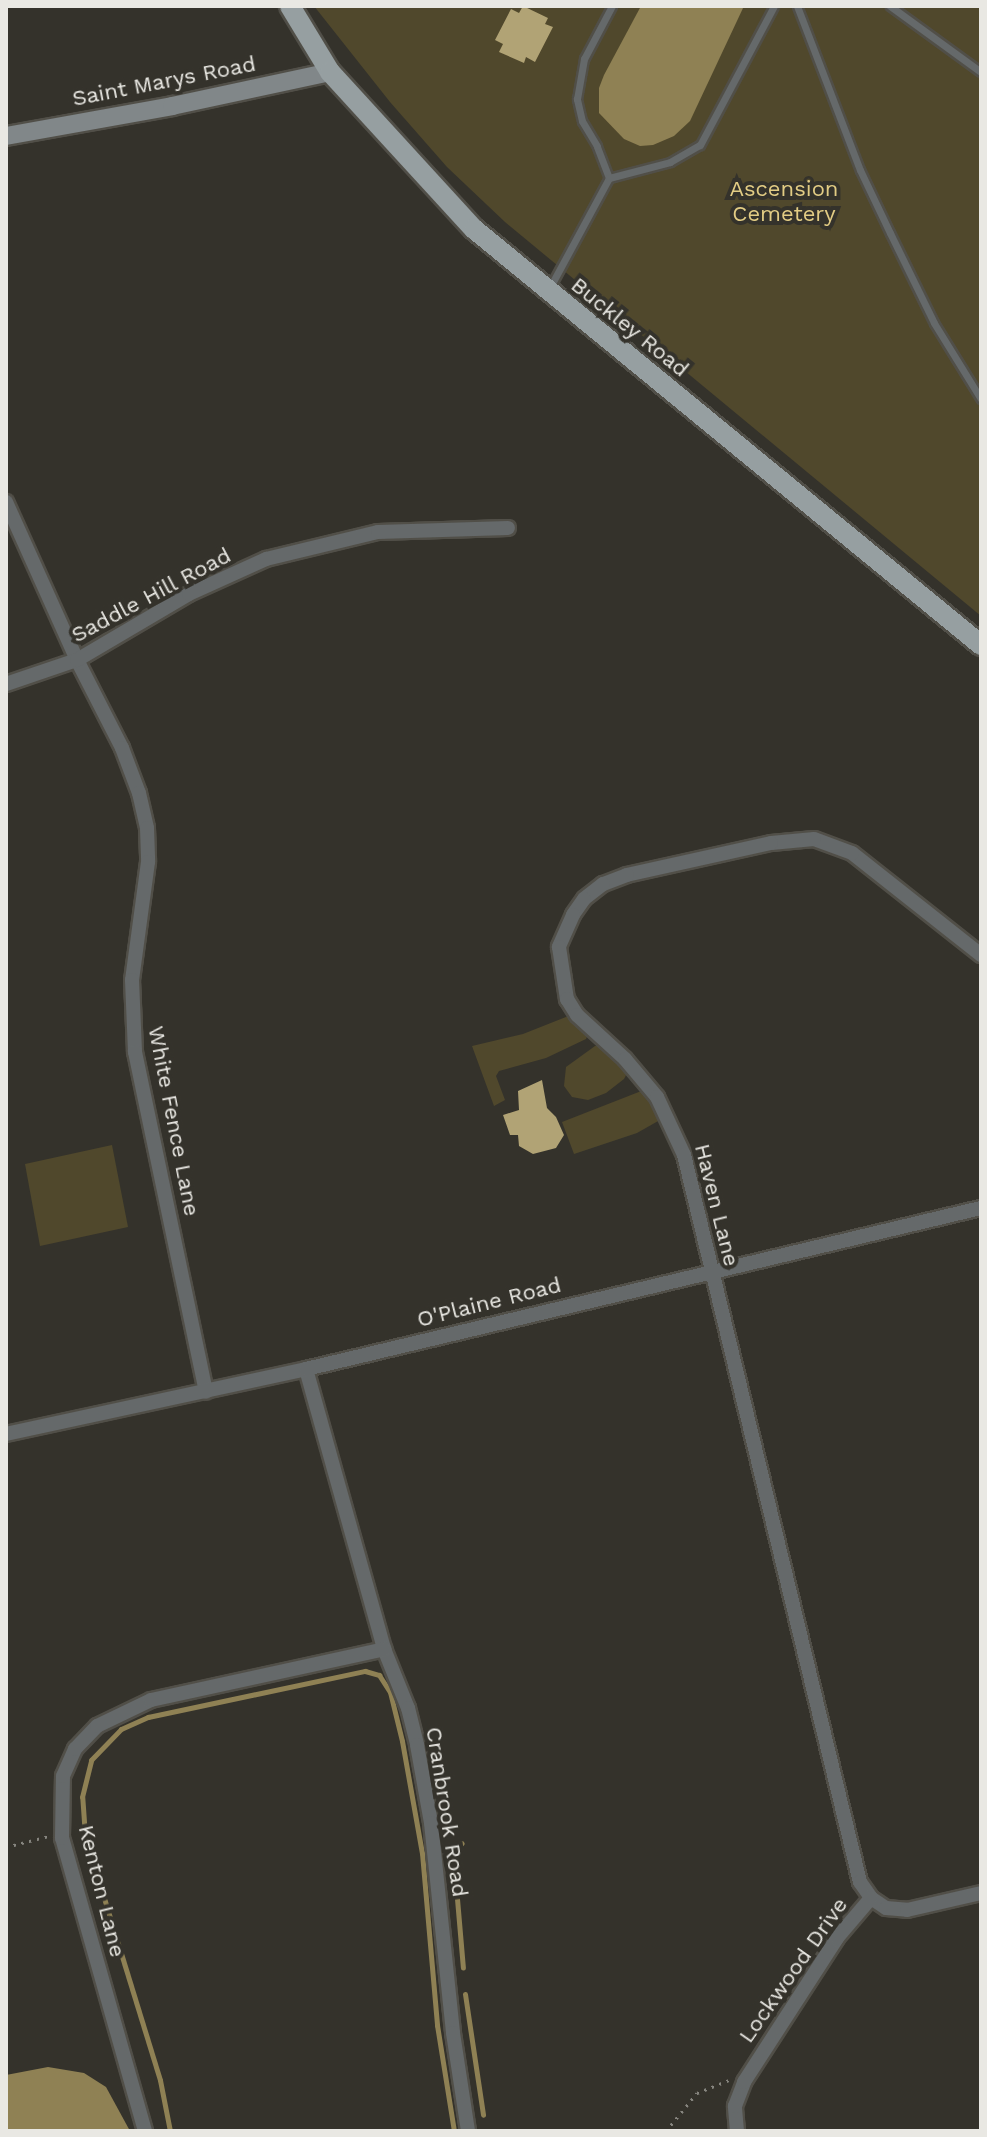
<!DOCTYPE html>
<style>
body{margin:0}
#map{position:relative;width:987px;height:2137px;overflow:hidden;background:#34322b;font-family:"Work Sans",sans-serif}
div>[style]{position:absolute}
.green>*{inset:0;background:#50482c}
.water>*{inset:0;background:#8f8154}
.stream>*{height:5px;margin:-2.5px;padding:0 2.5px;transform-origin:2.5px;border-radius:2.5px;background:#8f8154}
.building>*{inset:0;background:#b1a375}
.path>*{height:3px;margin-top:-1.5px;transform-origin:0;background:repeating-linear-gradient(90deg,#86857f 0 2px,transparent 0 8px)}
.roads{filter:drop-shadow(2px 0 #514f48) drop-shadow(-2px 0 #514f48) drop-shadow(0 2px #514f48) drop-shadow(0 -2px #514f48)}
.service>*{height:7px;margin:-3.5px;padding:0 3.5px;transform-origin:3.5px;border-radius:3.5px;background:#65696a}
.minor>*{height:14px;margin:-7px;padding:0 7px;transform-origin:7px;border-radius:7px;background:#65696a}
.secondary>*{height:18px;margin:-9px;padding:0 9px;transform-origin:9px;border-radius:9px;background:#818789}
.primary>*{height:20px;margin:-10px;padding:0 10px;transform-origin:10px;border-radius:10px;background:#969fa1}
span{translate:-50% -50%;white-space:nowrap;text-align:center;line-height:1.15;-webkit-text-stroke:8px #34322b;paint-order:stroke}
.street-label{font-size:22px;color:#e9e8e3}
.park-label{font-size:22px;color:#e2cc84}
.frame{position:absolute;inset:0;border:8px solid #e9e8e3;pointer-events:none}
</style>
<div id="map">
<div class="green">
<i style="clip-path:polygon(314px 6px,981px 6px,981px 616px,505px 222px,447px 167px,390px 102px)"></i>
<i style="clip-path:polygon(576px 1013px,590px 1030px,586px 1039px,546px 1058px,499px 1071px,496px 1076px,505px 1100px,494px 1106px,472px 1046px,523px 1034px)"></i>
<i style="clip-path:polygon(607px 1043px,631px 1066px,624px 1079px,606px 1093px,588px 1100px,572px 1097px,564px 1086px,566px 1067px,595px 1046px)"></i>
<i style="clip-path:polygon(649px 1088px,667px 1116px,637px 1133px,574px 1154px,562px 1122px)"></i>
<i style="clip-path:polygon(112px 1145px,128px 1227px,40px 1246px,25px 1164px)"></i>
</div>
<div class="water">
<i style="clip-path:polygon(641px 6px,744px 6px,690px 121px,674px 136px,653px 145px,640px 146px,624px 139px,599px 113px,599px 88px,604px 75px)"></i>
<i style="clip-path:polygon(48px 2067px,84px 2073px,106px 2087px,130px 2131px,6px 2131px,6px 2075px)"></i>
</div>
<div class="stream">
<i style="left:457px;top:1847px;width:6px;rotate:-39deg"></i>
<i style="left:453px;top:1852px;width:116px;rotate:85.1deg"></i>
<i style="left:465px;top:1994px;width:122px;rotate:81.5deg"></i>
<i style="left:170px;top:2131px;width:52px;rotate:-101.1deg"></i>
<i style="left:160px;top:2080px;width:255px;rotate:-107.1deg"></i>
<i style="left:85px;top:1836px;width:39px;rotate:-94deg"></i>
<i style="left:82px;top:1797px;width:38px;rotate:-76deg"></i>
<i style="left:91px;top:1760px;width:43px;rotate:-45.9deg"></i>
<i style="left:121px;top:1729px;width:30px;rotate:-24deg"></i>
<i style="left:148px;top:1717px;width:222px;rotate:-12deg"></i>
<i style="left:365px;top:1671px;width:15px;rotate:16deg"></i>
<i style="left:379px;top:1675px;width:20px;rotate:57deg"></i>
<i style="left:390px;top:1692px;width:50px;rotate:76.2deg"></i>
<i style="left:402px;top:1741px;width:114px;rotate:79.9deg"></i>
<i style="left:422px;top:1853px;width:173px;rotate:85deg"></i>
<i style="left:437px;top:2025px;width:107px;rotate:80.9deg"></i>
</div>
<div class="building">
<i style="clip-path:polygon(523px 6px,548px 18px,545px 24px,553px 27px,535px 62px,526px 57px,524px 63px,499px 52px,503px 44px,495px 40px,511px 9px,519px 13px)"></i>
<i style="clip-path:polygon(542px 1080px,547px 1108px,556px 1117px,564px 1135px,556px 1148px,533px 1154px,519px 1146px,518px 1135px,510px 1135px,503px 1115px,519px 1110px,518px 1091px)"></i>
</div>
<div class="path">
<i style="left:6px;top:1847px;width:44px;rotate:-14.3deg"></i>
<i style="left:666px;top:2131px;width:49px;rotate:-50.8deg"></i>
<i style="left:697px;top:2093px;width:35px;rotate:-22deg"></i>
</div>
<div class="roads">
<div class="service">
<i style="left:797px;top:6px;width:176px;rotate:69deg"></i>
<i style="left:860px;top:170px;width:70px;rotate:64.5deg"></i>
<i style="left:890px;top:233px;width:100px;rotate:63.9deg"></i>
<i style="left:934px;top:323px;width:89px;rotate:58.3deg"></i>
<i style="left:890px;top:6px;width:112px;rotate:36deg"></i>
<i style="left:609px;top:178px;width:34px;rotate:-111deg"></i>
<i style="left:597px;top:146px;width:29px;rotate:-121deg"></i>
<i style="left:582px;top:121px;width:23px;rotate:-103deg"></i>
<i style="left:577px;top:99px;width:41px;rotate:-80.1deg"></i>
<i style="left:584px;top:59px;width:60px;rotate:-62.2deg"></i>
<i style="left:549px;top:289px;width:126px;rotate:-61.6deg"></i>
<i style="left:609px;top:178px;width:63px;rotate:-14.7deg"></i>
<i style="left:670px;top:162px;width:34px;rotate:-30deg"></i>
<i style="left:700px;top:145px;width:157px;rotate:-62deg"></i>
</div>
<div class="minor">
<i style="left:6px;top:502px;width:173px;rotate:65.8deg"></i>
<i style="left:77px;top:660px;width:99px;rotate:62.9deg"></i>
<i style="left:122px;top:748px;width:48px;rotate:69.3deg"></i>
<i style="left:139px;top:793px;width:36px;rotate:77deg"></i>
<i style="left:147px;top:828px;width:34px;rotate:88deg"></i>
<i style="left:148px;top:862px;width:119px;rotate:97.7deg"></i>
<i style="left:132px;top:980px;width:72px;rotate:87.6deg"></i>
<i style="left:135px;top:1052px;width:347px;rotate:78.2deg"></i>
<i style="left:6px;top:684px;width:75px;rotate:-18.7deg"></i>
<i style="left:77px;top:660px;width:130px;rotate:-30.5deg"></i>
<i style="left:189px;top:594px;width:85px;rotate:-24.4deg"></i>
<i style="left:266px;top:559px;width:115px;rotate:-13.6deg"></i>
<i style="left:378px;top:532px;width:130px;rotate:-1.8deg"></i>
<i style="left:981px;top:955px;width:164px;rotate:-141.7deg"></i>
<i style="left:852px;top:853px;width:40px;rotate:-159.8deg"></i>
<i style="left:814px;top:839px;width:43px;rotate:174.7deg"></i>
<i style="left:771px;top:843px;width:148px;rotate:167.5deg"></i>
<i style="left:627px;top:875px;width:26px;rotate:159deg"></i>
<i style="left:603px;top:884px;width:24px;rotate:142deg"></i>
<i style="left:584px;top:899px;width:19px;rotate:125deg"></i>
<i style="left:573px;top:915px;width:35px;rotate:114deg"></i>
<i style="left:559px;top:947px;width:53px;rotate:81.3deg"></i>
<i style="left:567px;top:999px;width:19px;rotate:58deg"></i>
<i style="left:577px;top:1015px;width:65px;rotate:42.5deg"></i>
<i style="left:625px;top:1059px;width:50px;rotate:49.9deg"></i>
<i style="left:657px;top:1097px;width:64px;rotate:65deg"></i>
<i style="left:684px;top:1155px;width:748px;rotate:76.39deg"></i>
<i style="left:860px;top:1882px;width:19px;rotate:55deg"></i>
<i style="left:871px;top:1898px;width:18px;rotate:34deg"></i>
<i style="left:886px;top:1908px;width:21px;rotate:5deg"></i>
<i style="left:907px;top:1910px;width:76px;rotate:-12.9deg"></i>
<i style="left:306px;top:1369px;width:291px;rotate:74.4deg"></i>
<i style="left:384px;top:1649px;width:64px;rotate:67.9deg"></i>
<i style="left:408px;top:1708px;width:38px;rotate:76deg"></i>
<i style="left:417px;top:1745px;width:79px;rotate:79.8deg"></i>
<i style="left:431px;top:1823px;width:211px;rotate:84deg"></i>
<i style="left:453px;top:2033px;width:99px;rotate:81.3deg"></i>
<i style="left:6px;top:1434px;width:307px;rotate:-12.2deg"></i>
<i style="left:306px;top:1369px;width:694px;rotate:-13.42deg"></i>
<i style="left:145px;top:2131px;width:305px;rotate:-105.8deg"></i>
<i style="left:62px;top:1838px;width:62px;rotate:-89.1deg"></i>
<i style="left:63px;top:1776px;width:30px;rotate:-66deg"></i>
<i style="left:75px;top:1749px;width:32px;rotate:-46deg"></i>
<i style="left:97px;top:1726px;width:60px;rotate:-25.7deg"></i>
<i style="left:151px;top:1700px;width:239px;rotate:-12.3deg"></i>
<i style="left:737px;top:2131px;width:25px;rotate:-95deg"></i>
<i style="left:735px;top:2106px;width:26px;rotate:-69deg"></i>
<i style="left:744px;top:2082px;width:171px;rotate:-57.1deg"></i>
<i style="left:837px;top:1938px;width:52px;rotate:-49.6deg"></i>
</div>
<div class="secondary">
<i style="left:6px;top:136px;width:169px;rotate:-10.2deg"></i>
<i style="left:172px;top:106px;width:162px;rotate:-12.1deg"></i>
</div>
<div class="primary">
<i style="left:290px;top:6px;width:77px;rotate:58.8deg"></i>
<i style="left:330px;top:72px;width:213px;rotate:47.5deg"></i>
<i style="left:474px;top:229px;width:656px;rotate:39.37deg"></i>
</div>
</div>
<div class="street-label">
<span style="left:164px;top:81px;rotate:-11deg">Saint Marys Road</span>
<span style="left:630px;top:327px;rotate:39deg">Buckley Road</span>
<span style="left:151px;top:595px;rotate:-28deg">Saddle Hill Road</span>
<span style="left:174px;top:1121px;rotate:79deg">White Fence Lane</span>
<span style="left:717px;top:1205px;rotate:76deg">Haven Lane</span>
<span style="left:489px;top:1302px;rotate:-14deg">O'Plaine Road</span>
<span style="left:447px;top:1812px;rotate:81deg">Cranbrook Road</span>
<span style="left:102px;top:1891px;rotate:76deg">Kenton Lane</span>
<span style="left:793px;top:1970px;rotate:-55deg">Lockwood Drive</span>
</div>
<div class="park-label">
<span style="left:784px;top:201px">Ascension<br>Cemetery</span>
</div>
<div class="frame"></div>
</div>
